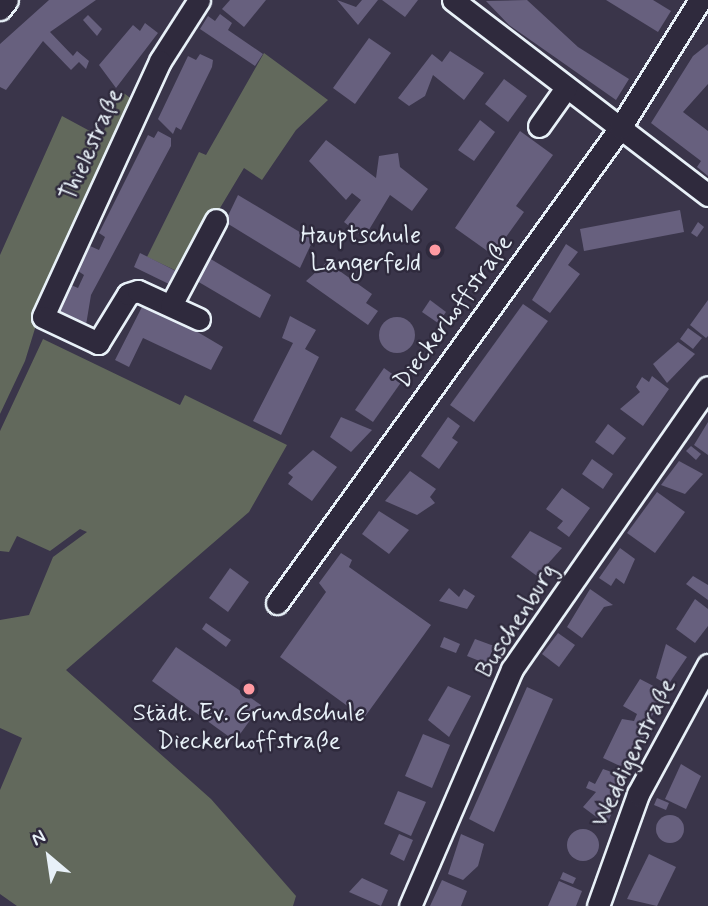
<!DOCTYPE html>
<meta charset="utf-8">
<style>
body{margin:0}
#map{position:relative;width:708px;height:906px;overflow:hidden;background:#3a354a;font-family:Mynerve,sans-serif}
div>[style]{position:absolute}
.green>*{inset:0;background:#62695c}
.building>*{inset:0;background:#67607e}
.round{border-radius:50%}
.roads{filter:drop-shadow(2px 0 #e8f1f8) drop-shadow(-2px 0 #e8f1f8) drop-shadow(0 2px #e8f1f8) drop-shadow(0 -2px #e8f1f8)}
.minor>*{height:21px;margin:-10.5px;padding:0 10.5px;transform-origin:10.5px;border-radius:10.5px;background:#2f2a3d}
.dots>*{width:19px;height:19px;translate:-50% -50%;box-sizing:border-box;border:4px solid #2f2a3d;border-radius:50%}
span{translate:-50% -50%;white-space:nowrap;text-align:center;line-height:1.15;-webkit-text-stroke:5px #2f2a3d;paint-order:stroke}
.street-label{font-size:24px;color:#e8f1f8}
.poi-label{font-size:24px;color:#e8f1f8}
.right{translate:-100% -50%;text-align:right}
.north{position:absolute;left:14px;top:822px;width:70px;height:70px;-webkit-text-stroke:5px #2f2a3d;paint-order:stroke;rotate:331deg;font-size:19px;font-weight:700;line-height:28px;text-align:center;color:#e8f1f8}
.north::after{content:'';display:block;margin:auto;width:24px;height:32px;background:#e8f1f8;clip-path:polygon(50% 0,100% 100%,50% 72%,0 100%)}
</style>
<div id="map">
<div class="green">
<i style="clip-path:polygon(264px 53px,328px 100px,296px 130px,262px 180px,244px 168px,181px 273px,147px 257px,199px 152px,206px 155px)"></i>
<i style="clip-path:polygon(121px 91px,133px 100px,32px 319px,37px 322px,25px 361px,0 414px,0 255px,62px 116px,101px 137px)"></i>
<i style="clip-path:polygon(43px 339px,180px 405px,185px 395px,287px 445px,249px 512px,66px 670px,211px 799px,296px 896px,293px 906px,17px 906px,0 894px,0 790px,22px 738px,0 728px,0 620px,29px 615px,53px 557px,87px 532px,80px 529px,50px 551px,17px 536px,9px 552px,0 551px,0 431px)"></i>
</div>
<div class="building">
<i style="clip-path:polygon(49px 0,96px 0,50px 32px,73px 56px,77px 51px,89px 61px,86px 69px,79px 62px,71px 70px,43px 41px,6px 90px,0 87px,0 44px)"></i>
<i style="clip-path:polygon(230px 0,266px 0,244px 27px,222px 9px)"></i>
<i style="clip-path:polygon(337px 0,356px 7px,362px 0,378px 0,358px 25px)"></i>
<i style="clip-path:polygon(382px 0,418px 0,405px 17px)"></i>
<i style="clip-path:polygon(527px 0,578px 47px,629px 79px,616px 100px,509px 25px,486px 1px)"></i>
<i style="clip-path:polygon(606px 0,653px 0,671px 11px,658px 32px)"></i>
<i style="clip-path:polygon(220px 14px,232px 23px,228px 30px,263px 54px,255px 66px,200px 29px,208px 16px,215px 21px)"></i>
<i style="clip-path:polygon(88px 15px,102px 29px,97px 36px,83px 20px)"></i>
<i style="clip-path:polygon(145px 23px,158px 33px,116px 88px,99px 65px,133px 25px,140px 31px)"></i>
<i style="clip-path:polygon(369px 38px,391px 53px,355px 104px,333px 88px)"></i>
<i style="clip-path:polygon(708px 44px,708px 84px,683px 112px,708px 131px,708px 176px,697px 167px,701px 161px,651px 123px,693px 56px)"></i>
<i style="clip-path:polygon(450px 51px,484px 73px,464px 100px,433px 75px,425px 96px,409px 106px,398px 98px,432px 54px,442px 62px)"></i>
<i style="clip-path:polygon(200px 54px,213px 60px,212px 67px,181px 130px,176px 127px,173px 134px,158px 119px,188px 56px,196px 60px)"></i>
<i style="clip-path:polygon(504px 79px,527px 96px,508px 122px,485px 104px)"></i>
<i style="clip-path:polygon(480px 120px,495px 132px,474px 161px,458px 150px)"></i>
<i style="clip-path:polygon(158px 131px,171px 138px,171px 146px,91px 295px,85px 331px,59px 310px,71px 285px,78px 288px,84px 275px,78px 271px,90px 246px,99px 250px,105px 237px,99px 233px,148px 135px,154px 138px)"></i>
<i style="clip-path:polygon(520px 131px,553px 155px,516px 206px,524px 212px,493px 255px,455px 228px)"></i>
<i style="clip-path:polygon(326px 140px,376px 178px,379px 156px,398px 153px,400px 167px,428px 189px,412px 211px,390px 195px,364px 238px,344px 222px,361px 200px,352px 193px,346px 200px,309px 161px)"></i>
<i style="clip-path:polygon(238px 195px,313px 240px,300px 268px,225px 222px)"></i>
<i style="clip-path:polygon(680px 210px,684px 232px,584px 251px,580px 229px)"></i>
<i style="clip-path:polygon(698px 222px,704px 227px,697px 237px,691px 233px)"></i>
<i style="clip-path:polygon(566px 244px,578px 252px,568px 265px,580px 274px,550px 313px,532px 300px)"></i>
<i style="clip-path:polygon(140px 253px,180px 273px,173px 286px,134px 267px)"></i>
<i style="clip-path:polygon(209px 258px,271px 295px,260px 318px,197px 281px)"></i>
<i style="clip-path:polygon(327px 262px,372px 294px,366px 303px,378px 311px,368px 325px,306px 281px)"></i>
<i style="clip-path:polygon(430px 300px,446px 312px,438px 323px,422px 312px)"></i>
<i style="clip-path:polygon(708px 300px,708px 336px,706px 338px,690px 325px)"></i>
<i style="clip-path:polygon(145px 301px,223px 347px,211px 370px,143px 338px,129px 367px,115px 360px)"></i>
<i style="clip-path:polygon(523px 304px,548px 321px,474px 422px,450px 405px)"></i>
<i style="clip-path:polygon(290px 316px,316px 330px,305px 349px,319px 357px,281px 435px,253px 421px,293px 343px,282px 338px)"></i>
<i class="round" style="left:379px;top:317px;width:36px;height:36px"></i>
<i style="clip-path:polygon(688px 328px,702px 338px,693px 349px,680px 339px)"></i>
<i style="clip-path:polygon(678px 342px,695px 354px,667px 383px,653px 364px)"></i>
<i style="clip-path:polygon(384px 368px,402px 381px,373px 422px,355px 410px)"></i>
<i style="clip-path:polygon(652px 376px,669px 389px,643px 426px,620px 409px,640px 392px,636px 387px,642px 377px,649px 382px)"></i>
<i style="clip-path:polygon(341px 417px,372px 430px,351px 452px,330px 437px)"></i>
<i style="clip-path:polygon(448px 417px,460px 426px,452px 438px,458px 442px,439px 469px,421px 456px)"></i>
<i style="clip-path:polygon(708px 422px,708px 455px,694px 445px)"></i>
<i style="clip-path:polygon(608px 424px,626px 438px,613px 455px,595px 442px)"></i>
<i style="clip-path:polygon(691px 446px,701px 454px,696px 460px,686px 451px)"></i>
<i style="clip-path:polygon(313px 450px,337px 467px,312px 501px,288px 484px,293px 477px,288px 473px)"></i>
<i style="clip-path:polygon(592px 459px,613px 474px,603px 489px,582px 474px)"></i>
<i style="clip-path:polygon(679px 461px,703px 474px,685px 494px,661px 485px)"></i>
<i style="clip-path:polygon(410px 471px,436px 489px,430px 497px,435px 503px,417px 515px,385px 501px)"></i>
<i style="clip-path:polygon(562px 488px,590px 508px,569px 537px,557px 528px,563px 521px,546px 509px)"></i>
<i style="clip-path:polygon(657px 492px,685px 512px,655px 553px,627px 533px)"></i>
<i style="clip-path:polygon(379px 511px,409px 530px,389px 554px,362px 534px)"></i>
<i style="clip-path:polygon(530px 531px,562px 548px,537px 576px,511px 557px)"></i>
<i style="clip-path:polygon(620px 548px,635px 559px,624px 584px,616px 578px,611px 586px,599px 578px)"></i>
<i style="clip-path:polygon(341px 553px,352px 560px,349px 567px,431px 625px,364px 718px,280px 657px,326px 592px,319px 583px)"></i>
<i style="clip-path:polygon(230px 568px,249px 582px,228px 612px,209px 598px)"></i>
<i style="clip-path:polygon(693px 576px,708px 585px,708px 600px,686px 584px)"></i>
<i style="clip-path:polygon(449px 588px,459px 597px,464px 589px,475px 596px,467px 609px,439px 601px)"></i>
<i style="clip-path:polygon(590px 589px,613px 605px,604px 607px,582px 638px,567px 627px)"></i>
<i style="clip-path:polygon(695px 599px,708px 609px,708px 626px,695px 643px,676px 629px)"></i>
<i style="clip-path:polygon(206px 623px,231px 640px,226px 647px,202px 629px)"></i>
<i style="clip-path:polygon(558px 633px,575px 645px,559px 667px,542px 654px)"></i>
<i style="clip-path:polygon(444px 637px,460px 644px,456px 653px,440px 647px)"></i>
<i style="clip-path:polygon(475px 639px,494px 646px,487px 664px,467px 656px)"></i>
<i style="clip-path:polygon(666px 644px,687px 657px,668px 685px,656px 678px)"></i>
<i style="clip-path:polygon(176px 647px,261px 705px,235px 741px,152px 681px)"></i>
<i style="clip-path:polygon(640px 679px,665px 692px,646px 727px,640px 727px,647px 734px,633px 762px,620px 766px,603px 758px,622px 719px,634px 721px,637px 714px,623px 706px)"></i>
<i style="clip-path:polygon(448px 686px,471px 696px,449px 737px,428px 720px)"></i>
<i style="clip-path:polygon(527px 687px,553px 699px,494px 832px,469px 819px)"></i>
<i style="clip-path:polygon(423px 734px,450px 745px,432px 788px,405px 776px)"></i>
<i style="clip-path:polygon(681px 764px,701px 776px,686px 809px,665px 799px)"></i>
<i style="clip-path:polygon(603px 769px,626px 777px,607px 825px,583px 807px,596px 792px,586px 788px,589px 781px,595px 784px)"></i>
<i style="clip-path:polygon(398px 791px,426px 802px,411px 836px,384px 824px)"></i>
<i style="clip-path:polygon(657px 798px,669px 803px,666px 810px,654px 805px)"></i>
<i class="round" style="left:656px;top:815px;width:28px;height:28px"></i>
<i class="round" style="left:567px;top:829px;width:32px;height:32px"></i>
<i style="clip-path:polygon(399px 834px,413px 840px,404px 861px,390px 854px)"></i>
<i style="clip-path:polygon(461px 834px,484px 844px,478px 866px,463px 880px,448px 874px)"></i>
<i style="clip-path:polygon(649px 854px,676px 867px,657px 906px,627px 899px)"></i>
<i style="clip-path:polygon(563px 872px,576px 878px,573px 884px,560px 879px)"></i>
<i style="clip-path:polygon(362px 878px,388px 890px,381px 906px,349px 892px)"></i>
<i style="clip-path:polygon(442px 880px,467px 891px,461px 906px,430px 906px)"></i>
<i style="clip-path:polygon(559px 881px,582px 891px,576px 906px,548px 906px)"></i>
</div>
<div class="roads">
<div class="minor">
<i style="left:199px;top:0;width:72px;rotate:122.6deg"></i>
<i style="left:160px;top:61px;width:281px;rotate:114.6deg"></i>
<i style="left:43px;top:317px;width:61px;rotate:25.3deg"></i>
<i style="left:98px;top:343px;width:57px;rotate:-58.5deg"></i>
<i style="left:128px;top:294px;width:10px;rotate:-17deg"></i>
<i style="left:138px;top:291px;width:67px;rotate:24.7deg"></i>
<i style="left:453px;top:0;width:321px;rotate:37.4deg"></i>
<i style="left:0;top:9px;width:11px;rotate:-52deg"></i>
<i style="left:539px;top:126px;width:47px;rotate:-54.6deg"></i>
<i style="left:171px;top:305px;width:96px;rotate:-62.1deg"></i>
<i style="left:277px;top:603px;width:586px;rotate:-54.17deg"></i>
<i style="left:620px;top:128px;width:151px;rotate:-58deg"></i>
<i style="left:410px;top:906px;width:258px;rotate:-66.7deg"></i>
<i style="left:512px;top:669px;width:343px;rotate:-55.2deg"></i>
<i style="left:598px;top:906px;width:119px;rotate:-70.3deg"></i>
<i style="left:638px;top:794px;width:147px;rotate:-61.5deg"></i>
</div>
</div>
<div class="dots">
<i style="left:435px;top:250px;background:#ff9aa2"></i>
<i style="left:249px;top:689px;background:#ff9aa2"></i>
</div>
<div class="street-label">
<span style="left:92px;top:145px;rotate:-66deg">Thielestraße</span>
<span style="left:454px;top:312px;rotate:-54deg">Dieckerhoffstraße</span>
<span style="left:517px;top:621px;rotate:-58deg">Buschenburg</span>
<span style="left:634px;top:753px;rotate:-64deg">Weddigenstraße</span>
</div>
<div class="poi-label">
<span class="right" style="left:421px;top:250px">Hauptschule<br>Langerfeld</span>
<span style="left:249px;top:728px">Städt. Ev. Grundschule<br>Dieckerhoffstraße</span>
</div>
<div class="north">N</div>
</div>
